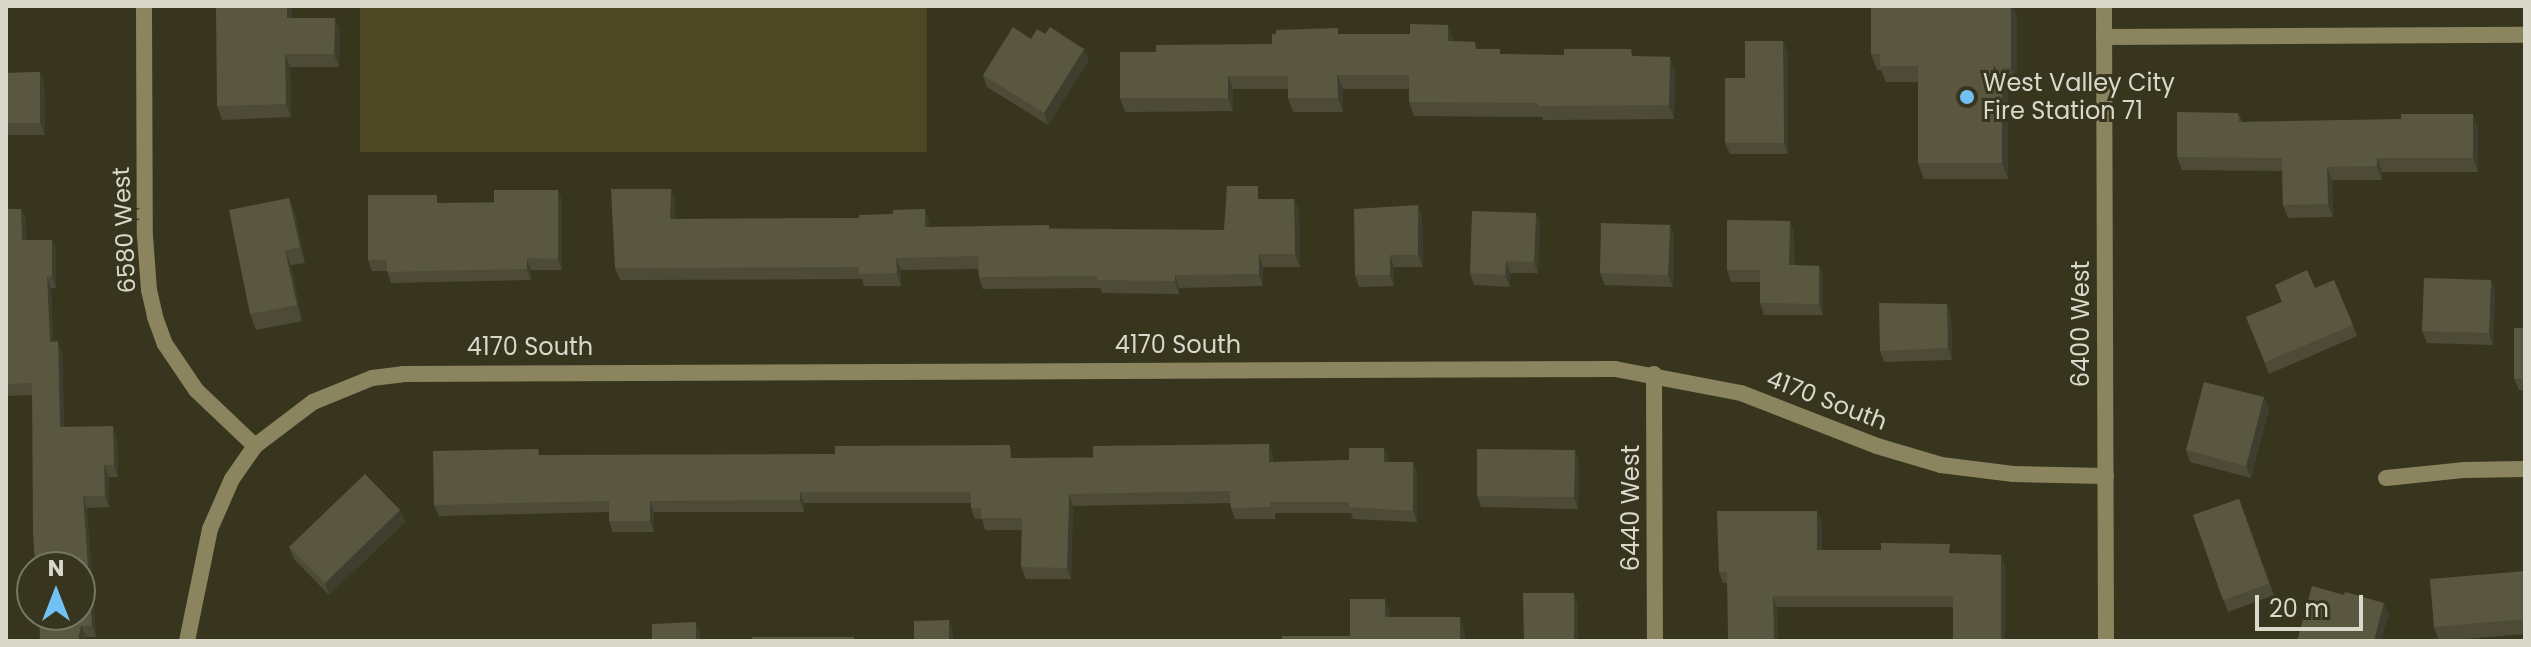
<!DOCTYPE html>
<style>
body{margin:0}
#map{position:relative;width:2531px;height:647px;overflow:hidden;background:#38351f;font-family:Poppins,sans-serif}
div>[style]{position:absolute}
.green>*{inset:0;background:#4d4823}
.minor>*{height:16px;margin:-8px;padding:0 8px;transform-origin:8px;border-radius:8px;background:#8b855f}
.tertiary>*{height:16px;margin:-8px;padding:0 8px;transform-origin:8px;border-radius:8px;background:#8b855f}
.wall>*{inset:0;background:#4d4b37}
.shaded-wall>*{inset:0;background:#3f3d2d}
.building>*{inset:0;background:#5a5740}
.dots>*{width:22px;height:22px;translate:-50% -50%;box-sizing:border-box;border:4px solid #38351f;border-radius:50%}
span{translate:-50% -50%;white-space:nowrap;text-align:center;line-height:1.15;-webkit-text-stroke:6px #38351f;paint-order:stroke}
.poi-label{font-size:24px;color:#d9d8cb}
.left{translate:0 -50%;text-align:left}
.street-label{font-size:24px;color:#d9d8cb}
.frame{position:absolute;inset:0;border:8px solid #d9d8cb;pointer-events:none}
.north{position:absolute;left:16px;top:551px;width:80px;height:80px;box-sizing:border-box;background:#38351f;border:2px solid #787664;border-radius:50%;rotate:0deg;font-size:22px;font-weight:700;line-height:32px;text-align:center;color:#d9d8cb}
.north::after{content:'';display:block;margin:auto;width:28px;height:36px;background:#71c1f5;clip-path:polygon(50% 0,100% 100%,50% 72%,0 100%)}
.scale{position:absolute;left:2255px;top:595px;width:108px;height:36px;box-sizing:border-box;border:4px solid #d9d8cb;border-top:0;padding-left:10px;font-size:24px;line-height:28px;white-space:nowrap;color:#d9d8cb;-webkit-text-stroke:6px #38351f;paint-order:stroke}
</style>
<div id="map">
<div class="green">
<i style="clip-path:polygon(360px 6px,927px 6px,927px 152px,360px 152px)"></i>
</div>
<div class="minor">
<i style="left:144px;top:6px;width:230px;rotate:89.8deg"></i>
<i style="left:145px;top:236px;width:54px;rotate:85.8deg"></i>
<i style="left:149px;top:290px;width:28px;rotate:77deg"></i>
<i style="left:155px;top:317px;width:29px;rotate:70deg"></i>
<i style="left:165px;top:344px;width:55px;rotate:56deg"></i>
<i style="left:196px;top:390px;width:81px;rotate:43.5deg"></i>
<i style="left:2104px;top:37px;width:421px;rotate:-0.3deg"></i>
<i style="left:1654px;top:374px;width:267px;rotate:89.8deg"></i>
<i style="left:2386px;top:478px;width:77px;rotate:-5.9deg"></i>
<i style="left:2463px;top:470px;width:62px;rotate:-0.9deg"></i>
<i style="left:187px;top:641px;width:114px;rotate:-78.4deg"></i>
<i style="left:210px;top:529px;width:55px;rotate:-66.3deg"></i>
<i style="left:232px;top:479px;width:40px;rotate:-55.1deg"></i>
<i style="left:255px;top:446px;width:73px;rotate:-37.2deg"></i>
<i style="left:313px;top:402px;width:64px;rotate:-22.1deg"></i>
<i style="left:372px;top:378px;width:31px;rotate:-7deg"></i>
<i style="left:403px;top:374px;width:1212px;rotate:-0.24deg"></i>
<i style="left:1615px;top:369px;width:128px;rotate:10.8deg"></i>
<i style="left:1741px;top:393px;width:146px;rotate:21.3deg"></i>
<i style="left:1877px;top:446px;width:67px;rotate:16.5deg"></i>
<i style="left:1941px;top:465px;width:73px;rotate:7.1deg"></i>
<i style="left:2013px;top:474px;width:93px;rotate:1.2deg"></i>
</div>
<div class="tertiary">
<i style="left:2104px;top:6px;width:635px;rotate:89.82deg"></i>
</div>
<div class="wall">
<i style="clip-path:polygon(292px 6px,292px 18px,335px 18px,340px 32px,339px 67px,290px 67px,291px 117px,222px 120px,217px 106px)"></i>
<i style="clip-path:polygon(2017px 16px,2017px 84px,2008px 84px,2008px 179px,1924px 179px,1918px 163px,1918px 82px,1886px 82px,1881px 70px,1877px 70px,1871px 54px)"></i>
<i style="clip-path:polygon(1045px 34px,1084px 49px,1089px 60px,1048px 125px,987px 87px,983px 75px,1031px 39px)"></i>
<i style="clip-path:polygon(1340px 34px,1453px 39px,1453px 41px,1475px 42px,1477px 49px,1502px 54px,1670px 57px,1675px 71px,1674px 119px,1543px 120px,1542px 117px,1414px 116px,1409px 102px,1409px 89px,1343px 89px,1343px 112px,1293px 112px,1288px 98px,1288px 89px,1233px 89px,1233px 111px,1125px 112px,1120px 98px,1156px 52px,1272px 44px)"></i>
<i style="clip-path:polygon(1788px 53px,1788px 154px,1730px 154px,1725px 143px,1745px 78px)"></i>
<i style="clip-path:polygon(40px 72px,44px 84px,45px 135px,6px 135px,6px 73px)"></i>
<i style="clip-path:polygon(2238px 113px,2242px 122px,2478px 128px,2478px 172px,2382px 172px,2382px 180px,2332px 180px,2333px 217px,2288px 218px,2283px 205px,2282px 171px,2182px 170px,2177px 157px)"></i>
<i style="clip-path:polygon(671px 189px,675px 202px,675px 219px,859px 218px,925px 209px,929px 222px,929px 227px,1224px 230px,1263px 199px,1294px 199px,1299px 211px,1300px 267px,1263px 267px,1263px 286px,1179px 288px,1179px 294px,1102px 293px,1100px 288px,983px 289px,979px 277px,978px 269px,901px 270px,901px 286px,864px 286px,862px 279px,620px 280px,615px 268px)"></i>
<i style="clip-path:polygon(289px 198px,295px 214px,305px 263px,291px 265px,302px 321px,256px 330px,250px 314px)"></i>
<i style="clip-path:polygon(562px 201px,562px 270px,531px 270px,531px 280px,391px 283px,387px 271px,372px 271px,368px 260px,440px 203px)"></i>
<i style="clip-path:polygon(1418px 205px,1422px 217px,1423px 267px,1394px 267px,1394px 286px,1359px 287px,1355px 275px)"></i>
<i style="clip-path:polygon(6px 209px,21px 209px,26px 220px,26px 240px,52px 240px,56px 251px,56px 288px,51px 288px,53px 342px,62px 353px,64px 427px,117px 438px,118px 477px,109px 477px,109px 507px,87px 508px,96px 637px,86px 637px,85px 641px,32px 395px,6px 396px)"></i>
<i style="clip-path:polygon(1536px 213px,1540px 225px,1538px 273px,1510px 273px,1510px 287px,1474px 285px,1470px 273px)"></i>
<i style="clip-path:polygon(1790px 221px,1794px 232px,1794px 265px,1819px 266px,1823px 277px,1823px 315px,1764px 315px,1760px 303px,1760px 282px,1731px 282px,1727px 270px)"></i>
<i style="clip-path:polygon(1670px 225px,1674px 236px,1673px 287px,1605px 285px,1600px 273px)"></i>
<i style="clip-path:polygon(2491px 280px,2495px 292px,2493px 345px,2427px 343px,2422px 331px)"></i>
<i style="clip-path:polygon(2315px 288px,2353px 325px,2357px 336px,2269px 374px,2246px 317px)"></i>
<i style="clip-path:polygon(1951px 316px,1952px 360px,1884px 362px,1880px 351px)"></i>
<i style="clip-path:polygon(2525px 328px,2525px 390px,2519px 390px,2514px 379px)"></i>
<i style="clip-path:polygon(2264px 397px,2269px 409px,2251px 478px,2190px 462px,2186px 450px)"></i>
<i style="clip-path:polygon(1384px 448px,1388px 462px,1413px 462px,1417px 474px,1417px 522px,1353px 519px,1351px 513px,1275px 513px,1275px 519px,1235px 519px,1231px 508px,1230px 503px,1073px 506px,1071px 579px,1026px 579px,1021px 567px,1022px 530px,985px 530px,982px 519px,975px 519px,971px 508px,971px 503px,804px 503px,804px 512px,654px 512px,654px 532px,613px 532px,609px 521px,609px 512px,439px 516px,434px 505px,541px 455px,1014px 458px,1273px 455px,1273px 462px,1349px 460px)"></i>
<i style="clip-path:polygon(1575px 450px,1579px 462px,1578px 509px,1481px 507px,1477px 496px)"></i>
<i style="clip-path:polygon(2239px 499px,2274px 595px,2228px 612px,2193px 515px)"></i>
<i style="clip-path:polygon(400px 510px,405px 522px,329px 595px,294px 559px,289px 547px)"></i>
<i style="clip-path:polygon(1822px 522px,1822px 550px,2001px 555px,2005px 566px,1953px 607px,1777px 607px,1778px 641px,1728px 641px,1728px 583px,1723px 583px,1719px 572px)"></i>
<i style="clip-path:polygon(2525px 571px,2525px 634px,2439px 641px,2434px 627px)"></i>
</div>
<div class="shaded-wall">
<i style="clip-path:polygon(287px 6px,292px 6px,292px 32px,287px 18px)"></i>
<i style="clip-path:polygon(2011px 6px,2013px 6px,2017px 16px,2017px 84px,2011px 68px)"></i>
<i style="clip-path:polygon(335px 18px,340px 32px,339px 67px,334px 54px)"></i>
<i style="clip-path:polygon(1448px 25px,1453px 39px,1453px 55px,1448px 41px)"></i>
<i style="clip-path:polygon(1783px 41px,1788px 53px,1788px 154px,1784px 143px)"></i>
<i style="clip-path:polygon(1084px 49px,1089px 60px,1048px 125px,1044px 113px)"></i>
<i style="clip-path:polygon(285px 54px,290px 67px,291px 117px,286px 104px)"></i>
<i style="clip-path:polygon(1670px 57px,1675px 71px,1674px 119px,1669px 105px)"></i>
<i style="clip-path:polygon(2002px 68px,2008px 84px,2008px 179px,2002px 163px)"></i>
<i style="clip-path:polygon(40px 72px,44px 84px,45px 135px,40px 123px)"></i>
<i style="clip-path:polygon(1337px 75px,1343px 89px,1343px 112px,1338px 98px)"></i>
<i style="clip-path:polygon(1228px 76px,1233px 89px,1233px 111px,1228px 98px)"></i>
<i style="clip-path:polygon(2473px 114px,2478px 128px,2478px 172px,2473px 158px)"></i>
<i style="clip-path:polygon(2377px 158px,2382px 172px,2382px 180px,2377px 166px)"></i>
<i style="clip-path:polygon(2327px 167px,2332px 180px,2333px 217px,2328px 204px)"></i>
<i style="clip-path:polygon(671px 189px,675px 202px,675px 232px,670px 219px)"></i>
<i style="clip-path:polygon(558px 190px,562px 201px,562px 270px,558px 259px)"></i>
<i style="clip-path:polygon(289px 198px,295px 214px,305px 263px,300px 247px)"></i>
<i style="clip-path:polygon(1294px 199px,1299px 211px,1300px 267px,1295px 254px)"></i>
<i style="clip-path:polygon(1418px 205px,1422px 217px,1423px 267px,1418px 255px)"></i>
<i style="clip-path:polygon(21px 209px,26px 220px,27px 251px,22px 240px)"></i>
<i style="clip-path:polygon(925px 209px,929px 222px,930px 240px,925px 227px)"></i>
<i style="clip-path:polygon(1536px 213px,1540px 225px,1538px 273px,1534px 262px)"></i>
<i style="clip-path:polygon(1790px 221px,1794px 232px,1793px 277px,1789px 265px)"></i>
<i style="clip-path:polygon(1670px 225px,1674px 236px,1673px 287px,1668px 275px)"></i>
<i style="clip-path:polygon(52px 240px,56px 251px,56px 288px,52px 276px)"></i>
<i style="clip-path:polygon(285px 250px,291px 265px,302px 321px,297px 305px)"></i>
<i style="clip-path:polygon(1259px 254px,1263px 267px,1263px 286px,1259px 274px)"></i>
<i style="clip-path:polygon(1390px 255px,1394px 267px,1394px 286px,1390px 275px)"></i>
<i style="clip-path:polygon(527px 258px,531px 270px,531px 280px,527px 269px)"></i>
<i style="clip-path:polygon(896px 258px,901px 270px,901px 286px,897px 273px)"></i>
<i style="clip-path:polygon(1506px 261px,1510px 273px,1510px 287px,1505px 275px)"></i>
<i style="clip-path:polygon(1819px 266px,1823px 277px,1823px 315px,1819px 304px)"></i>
<i style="clip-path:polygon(1175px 275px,1179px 288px,1179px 294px,1175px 281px)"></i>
<i style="clip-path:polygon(47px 277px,51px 288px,54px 353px,50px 342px)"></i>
<i style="clip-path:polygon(2491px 280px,2495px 292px,2493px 345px,2489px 333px)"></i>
<i style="clip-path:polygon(1947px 304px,1951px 316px,1952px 360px,1948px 348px)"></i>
<i style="clip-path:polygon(58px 341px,62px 353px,65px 439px,60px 427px)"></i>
<i style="clip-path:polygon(2264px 397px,2269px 409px,2251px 478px,2246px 466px)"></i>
<i style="clip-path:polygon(113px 426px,117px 438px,118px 477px,114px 465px)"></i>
<i style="clip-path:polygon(1269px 444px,1273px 455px,1273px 474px,1269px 462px)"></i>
<i style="clip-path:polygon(1384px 448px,1388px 459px,1388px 474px,1384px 462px)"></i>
<i style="clip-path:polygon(1575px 450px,1579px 462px,1578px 509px,1574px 497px)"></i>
<i style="clip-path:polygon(1413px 462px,1417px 474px,1417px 522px,1413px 511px)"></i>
<i style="clip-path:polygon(104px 465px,109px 477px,109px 507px,105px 496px)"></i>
<i style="clip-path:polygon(800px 492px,804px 503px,804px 512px,800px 500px)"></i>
<i style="clip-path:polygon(1069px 494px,1073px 506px,1071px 579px,1067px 568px)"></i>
<i style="clip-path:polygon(83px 496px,87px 508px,96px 637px,92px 625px)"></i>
<i style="clip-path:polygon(650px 501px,654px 512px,654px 532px,650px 521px)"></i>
<i style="clip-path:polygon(400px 510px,405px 522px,329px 595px,325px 583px)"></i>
<i style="clip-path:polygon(1817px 511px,1822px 522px,1822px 562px,1817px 550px)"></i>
<i style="clip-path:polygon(2001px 555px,2005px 566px,2005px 641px,2001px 641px)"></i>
<i style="clip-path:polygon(1574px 593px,1578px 605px,1578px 641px,1574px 641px)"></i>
<i style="clip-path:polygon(1773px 596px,1777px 607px,1778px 641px,1774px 641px)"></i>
<i style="clip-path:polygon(1385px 599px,1390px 613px,1390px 632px,1385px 617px)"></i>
<i style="clip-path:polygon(2384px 603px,2389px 615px,2381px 641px,2374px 641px)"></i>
<i style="clip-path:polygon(1460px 617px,1465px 632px,1465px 641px,1460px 641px)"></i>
<i style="clip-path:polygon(949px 620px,953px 632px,953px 641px,949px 641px)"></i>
<i style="clip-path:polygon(696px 622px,700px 634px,700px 641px,696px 641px)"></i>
<i style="clip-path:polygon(81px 626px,86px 637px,85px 641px,78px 641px)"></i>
</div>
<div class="building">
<i style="clip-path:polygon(216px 6px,287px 6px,287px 18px,335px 18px,334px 54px,285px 54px,286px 104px,217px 106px)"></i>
<i style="clip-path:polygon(1871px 6px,2011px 6px,2011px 68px,2002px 68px,2002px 163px,1918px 163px,1918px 66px,1880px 66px,1880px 54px,1871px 54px)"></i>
<i style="clip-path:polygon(1410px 24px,1448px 25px,1448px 41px,1475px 42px,1475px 49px,1500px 49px,1500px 54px,1564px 55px,1564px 49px,1631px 49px,1632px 56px,1670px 57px,1669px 105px,1538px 106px,1538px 103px,1409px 102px,1409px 75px,1337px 75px,1338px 98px,1288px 98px,1288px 76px,1228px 76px,1228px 98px,1120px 98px,1120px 52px,1156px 52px,1156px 45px,1272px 44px,1272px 34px,1276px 34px,1276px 30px,1338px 28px,1338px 34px,1410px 34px)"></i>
<i style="clip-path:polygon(1013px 27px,1031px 39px,1037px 29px,1045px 34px,1050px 27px,1084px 49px,1044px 113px,983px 75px)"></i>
<i style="clip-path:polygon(1745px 41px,1783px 41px,1784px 143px,1725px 143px,1725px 78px,1745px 78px)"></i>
<i style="clip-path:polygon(40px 72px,40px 123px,6px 123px,6px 73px)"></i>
<i style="clip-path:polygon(2177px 112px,2238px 113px,2238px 122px,2401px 119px,2401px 114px,2473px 114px,2473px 158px,2377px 158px,2377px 166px,2327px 167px,2328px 204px,2283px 205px,2282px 158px,2177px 157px)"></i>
<i style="clip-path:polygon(1227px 186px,1258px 186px,1258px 199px,1294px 199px,1295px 254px,1259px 254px,1259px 274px,1175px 275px,1175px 281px,1097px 280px,1097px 276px,979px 277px,978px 256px,896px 258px,897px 273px,859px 274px,859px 267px,615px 268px,611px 189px,671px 189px,670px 219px,859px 218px,859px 215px,893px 214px,893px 210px,925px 209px,925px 227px,1049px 225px,1049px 229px,1224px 230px)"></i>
<i style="clip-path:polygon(494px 190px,558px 190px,558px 259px,527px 258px,527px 269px,387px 272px,387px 260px,368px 260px,368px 195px,437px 195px,437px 203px,494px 203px)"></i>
<i style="clip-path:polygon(289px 198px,300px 247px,285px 250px,297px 305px,250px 314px,229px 210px)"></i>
<i style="clip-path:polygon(1418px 205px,1418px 255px,1390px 255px,1390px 275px,1355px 275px,1354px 209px)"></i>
<i style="clip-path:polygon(6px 209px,21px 209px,22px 240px,52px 240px,52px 276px,47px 277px,50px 342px,58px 341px,60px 427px,113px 426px,114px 465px,104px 465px,105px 496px,83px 496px,92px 625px,81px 626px,78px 641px,40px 641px,39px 615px,80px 615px,80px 567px,35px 567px,33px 531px,32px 383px,6px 384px)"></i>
<i style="clip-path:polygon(1472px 211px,1536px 213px,1534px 262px,1506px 261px,1505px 275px,1470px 273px)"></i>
<i style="clip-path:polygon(1727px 220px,1790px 221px,1789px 265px,1819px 266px,1819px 304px,1760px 303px,1760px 270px,1727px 270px)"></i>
<i style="clip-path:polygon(1601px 223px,1670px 225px,1668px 275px,1600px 273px)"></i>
<i style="clip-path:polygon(2307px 270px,2315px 288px,2334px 280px,2353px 325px,2265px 362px,2246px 317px,2282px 302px,2275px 285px)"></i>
<i style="clip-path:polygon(2424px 278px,2491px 280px,2489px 333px,2422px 331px)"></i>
<i style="clip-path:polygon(1879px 303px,1947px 304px,1948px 348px,1880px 351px)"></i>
<i style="clip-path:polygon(2514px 328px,2525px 328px,2525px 379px,2514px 379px)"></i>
<i style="clip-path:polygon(2204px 382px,2264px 397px,2246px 466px,2186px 450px)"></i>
<i style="clip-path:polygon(1269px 444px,1269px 462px,1349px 460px,1349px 448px,1384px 448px,1384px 462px,1413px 462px,1413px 511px,1349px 507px,1349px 502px,1270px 502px,1270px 507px,1231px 508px,1230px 491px,1069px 494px,1067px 568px,1021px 567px,1022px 518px,981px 518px,981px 508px,971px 508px,971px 492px,800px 492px,800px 500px,650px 501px,650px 521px,609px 521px,609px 501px,434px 505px,433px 451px,538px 449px,539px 455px,835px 454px,835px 446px,1010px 445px,1011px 458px,1093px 458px,1093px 446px)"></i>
<i style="clip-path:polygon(1477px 449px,1575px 450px,1574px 497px,1477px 496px)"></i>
<i style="clip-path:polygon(365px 474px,400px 510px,325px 583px,289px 547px)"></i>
<i style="clip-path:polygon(2239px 499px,2269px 584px,2223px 600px,2193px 515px)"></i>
<i style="clip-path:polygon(1717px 511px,1817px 511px,1817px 550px,1881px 550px,1881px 543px,1950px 544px,1949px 553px,2001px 555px,2001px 641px,1953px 641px,1953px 596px,1773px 596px,1774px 641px,1728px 641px,1727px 572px,1719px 572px)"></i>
<i style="clip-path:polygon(2525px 571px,2525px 619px,2434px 627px,2430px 579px)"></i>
<i style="clip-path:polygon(2312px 586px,2344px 595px,2345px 592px,2384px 603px,2374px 641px,2297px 641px)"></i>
<i style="clip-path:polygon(1523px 593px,1574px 593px,1574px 641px,1524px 641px)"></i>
<i style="clip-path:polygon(1350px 599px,1385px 599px,1385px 617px,1460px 617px,1460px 640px,1467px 641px,1282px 641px,1282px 636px,1350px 636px)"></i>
<i style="clip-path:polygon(949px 620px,949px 641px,972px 641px,914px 641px,914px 621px)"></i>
<i style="clip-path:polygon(696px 622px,696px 641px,652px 641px,652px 624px)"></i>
<i style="clip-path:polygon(752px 637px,854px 637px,854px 641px,752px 641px)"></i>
<i style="clip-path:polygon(1093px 640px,1093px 641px,1051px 641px)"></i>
</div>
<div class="dots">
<i style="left:1967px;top:97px;background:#71c1f5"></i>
</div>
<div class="poi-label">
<span class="left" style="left:1983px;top:97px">West Valley City<br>Fire Station 71</span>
</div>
<div class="street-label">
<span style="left:124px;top:230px;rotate:-93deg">6580 West</span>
<span style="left:2081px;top:324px;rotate:-90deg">6400 West</span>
<span style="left:1178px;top:345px">4170 South</span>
<span style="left:530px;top:347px">4170 South</span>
<span style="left:1827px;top:400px;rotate:21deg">4170 South</span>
<span style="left:1631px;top:508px;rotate:-90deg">6440 West</span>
</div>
<div class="frame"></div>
<div class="north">N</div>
<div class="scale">20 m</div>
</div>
